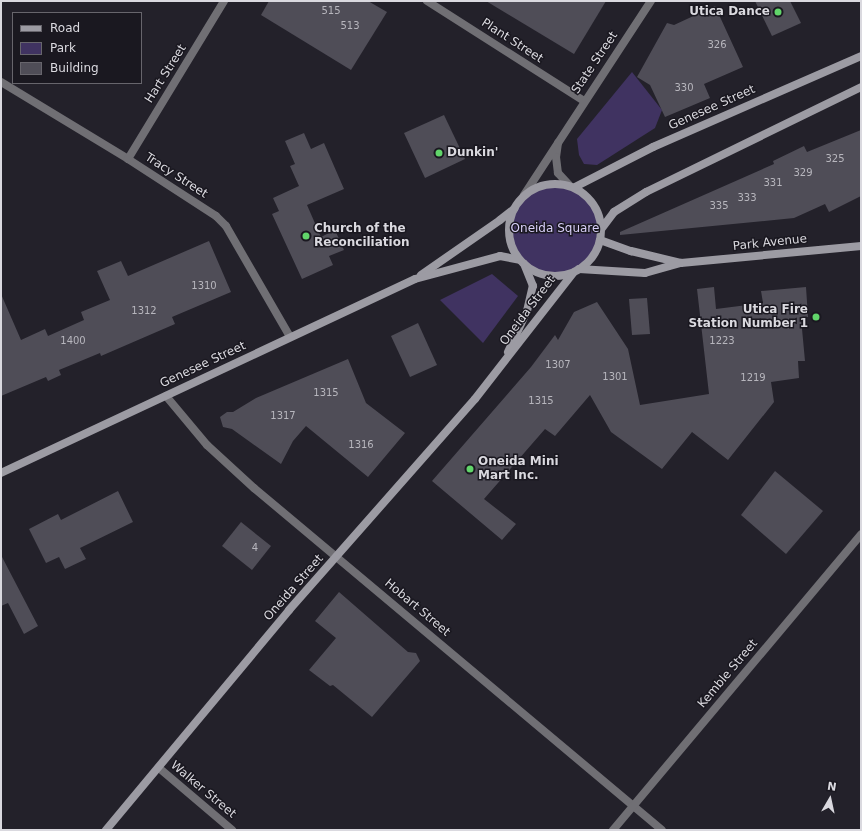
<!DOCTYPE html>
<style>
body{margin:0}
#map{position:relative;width:862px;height:831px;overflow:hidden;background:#23212a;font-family:"DejaVu Sans",sans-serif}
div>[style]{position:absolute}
.green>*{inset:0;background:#403361}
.round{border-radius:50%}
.building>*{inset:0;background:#4f4d57}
.street>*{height:8px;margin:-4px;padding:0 4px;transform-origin:4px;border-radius:4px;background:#706f74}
.secondary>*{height:8px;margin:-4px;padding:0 4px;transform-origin:4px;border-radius:4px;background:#9c9ba3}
.secondary>.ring{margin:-4px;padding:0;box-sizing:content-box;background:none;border:8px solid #9c9ba3;border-radius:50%}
.dots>*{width:11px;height:11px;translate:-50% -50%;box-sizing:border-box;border:2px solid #1a1820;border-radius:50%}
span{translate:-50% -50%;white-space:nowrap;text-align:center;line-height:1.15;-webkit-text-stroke:3px #1a1820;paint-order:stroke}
.number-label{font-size:10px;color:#b7b6bd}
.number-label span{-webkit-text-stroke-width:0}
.poi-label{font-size:12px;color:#dad9df;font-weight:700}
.right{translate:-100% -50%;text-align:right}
.left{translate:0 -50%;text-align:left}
.street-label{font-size:12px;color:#dad9df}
.park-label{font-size:12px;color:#d8cff8}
.frame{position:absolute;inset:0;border:2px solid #dad9df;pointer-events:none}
.legend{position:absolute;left:12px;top:12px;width:130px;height:72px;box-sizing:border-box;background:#1a1820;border:1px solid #67656c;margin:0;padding:5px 7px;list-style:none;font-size:12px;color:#dad9df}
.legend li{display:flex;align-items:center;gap:8px;height:20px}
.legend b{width:20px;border:1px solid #67656c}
.north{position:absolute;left:810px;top:779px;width:40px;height:40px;-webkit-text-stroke:3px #1a1820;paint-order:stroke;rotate:9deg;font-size:11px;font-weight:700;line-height:16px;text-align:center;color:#dad9df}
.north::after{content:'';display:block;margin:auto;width:14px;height:18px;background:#dad9df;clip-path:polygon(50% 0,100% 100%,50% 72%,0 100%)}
</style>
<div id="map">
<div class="green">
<i style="clip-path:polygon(632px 72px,662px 110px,655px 128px,597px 165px,584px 164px,579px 155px,577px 139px)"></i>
<i class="round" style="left:509px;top:184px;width:92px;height:92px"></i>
<i style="clip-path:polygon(492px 274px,518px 296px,483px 343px,440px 300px)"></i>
</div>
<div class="building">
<i style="clip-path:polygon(269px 1px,368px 1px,387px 12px,351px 70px,261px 15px)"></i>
<i style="clip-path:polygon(486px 1px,606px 1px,574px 54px)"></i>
<i style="clip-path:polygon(755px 1px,790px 1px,801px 23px,772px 36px)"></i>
<i style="clip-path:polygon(715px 6px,743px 67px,704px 84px,710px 98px,665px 117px,650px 85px,637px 77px,667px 23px,674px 25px)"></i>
<i style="clip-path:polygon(444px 115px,465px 159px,425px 178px,404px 133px)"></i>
<i style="clip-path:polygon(861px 130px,861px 196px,829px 212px,825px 204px,794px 218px,620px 235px,620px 232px,774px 164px,773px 161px,804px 146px,807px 152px)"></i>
<i style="clip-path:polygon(304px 133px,311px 149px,324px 143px,344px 189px,307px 205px,321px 237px,335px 230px,344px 250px,329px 256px,333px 265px,302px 279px,272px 214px,279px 211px,273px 198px,299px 186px,290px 166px,295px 164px,285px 141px)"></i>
<i style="clip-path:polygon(209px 241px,231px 292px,172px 317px,175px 324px,101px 356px,100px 353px,59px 370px,61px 375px,48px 381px,46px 377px,1px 396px,1px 294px,21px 340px,45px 329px,48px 336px,84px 320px,81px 312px,110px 300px,97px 271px,121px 261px,128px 276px)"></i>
<i style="clip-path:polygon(714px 287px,716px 309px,763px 303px,761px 291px,806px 287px,808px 317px,801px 318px,805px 361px,798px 361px,799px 378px,771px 382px,774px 402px,728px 460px,692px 432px,662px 469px,611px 432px,590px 395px,555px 436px,545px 429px,484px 499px,516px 524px,502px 540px,432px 481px,531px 367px,555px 335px,558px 340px,574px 312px,597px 302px,628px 349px,640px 405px,709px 394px,697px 289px)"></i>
<i style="clip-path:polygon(647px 298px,650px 334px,632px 335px,629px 299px)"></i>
<i style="clip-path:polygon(418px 323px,437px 365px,410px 377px,391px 336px)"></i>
<i style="clip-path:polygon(348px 359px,366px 403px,405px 433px,368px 477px,306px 426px,293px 441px,281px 464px,232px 429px,223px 427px,220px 417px,227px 412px,233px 412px,256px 398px)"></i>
<i style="clip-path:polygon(775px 471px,823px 511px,786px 554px,741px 515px)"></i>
<i style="clip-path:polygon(118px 491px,133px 522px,80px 548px,86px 559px,65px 569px,59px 557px,46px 563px,29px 529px,58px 514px,61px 520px)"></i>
<i style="clip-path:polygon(241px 522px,271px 546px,252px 570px,222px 546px)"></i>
<i style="clip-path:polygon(1px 555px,38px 626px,24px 634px,8px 603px,1px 606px)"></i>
<i style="clip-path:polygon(339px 592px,408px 652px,416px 653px,420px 661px,372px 717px,333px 685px,330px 686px,309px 670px,336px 638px,315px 621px)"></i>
</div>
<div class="street">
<i style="left:427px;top:1px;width:186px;rotate:32.5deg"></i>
<i style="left:1px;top:82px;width:149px;rotate:31.2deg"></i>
<i style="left:128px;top:159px;width:105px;rotate:32.9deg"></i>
<i style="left:216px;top:216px;width:14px;rotate:45deg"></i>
<i style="left:226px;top:226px;width:128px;rotate:60deg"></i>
<i style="left:558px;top:143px;width:14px;rotate:98deg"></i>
<i style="left:556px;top:157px;width:16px;rotate:83deg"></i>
<i style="left:558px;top:173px;width:16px;rotate:47deg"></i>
<i style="left:128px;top:159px;width:185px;rotate:-58.7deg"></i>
<i style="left:524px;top:195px;width:232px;rotate:-56.8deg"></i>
<i style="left:166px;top:396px;width:64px;rotate:50.1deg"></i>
<i style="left:207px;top:445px;width:64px;rotate:42.5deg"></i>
<i style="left:254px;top:488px;width:532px;rotate:39.97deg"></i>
<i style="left:159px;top:768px;width:96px;rotate:40.3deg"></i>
<i style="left:613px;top:830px;width:386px;rotate:-50deg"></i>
</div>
<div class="secondary">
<i class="ring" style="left:509px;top:184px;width:84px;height:84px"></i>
<i style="left:575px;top:187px;width:88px;rotate:-27.1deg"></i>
<i style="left:653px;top:147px;width:227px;rotate:-23.6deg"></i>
<i style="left:602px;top:228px;width:20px;rotate:-53deg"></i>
<i style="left:614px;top:212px;width:38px;rotate:-32deg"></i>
<i style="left:646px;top:192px;width:239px;rotate:-26deg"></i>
<i style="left:600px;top:240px;width:33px;rotate:20deg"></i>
<i style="left:631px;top:251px;width:51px;rotate:13.5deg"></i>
<i style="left:579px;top:269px;width:66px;rotate:3.5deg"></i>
<i style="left:645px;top:273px;width:37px;rotate:-16deg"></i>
<i style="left:681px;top:263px;width:181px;rotate:-5.4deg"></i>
<i style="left:421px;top:275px;width:96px;rotate:-34.8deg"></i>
<i style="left:500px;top:220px;width:18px;rotate:-38deg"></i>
<i style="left:508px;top:352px;width:45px;rotate:-65.1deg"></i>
<i style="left:527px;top:311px;width:26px;rotate:-77deg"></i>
<i style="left:533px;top:286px;width:24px;rotate:-112deg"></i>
<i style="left:1px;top:473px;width:457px;rotate:-25.1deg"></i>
<i style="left:415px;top:279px;width:88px;rotate:-15.1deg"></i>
<i style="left:500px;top:256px;width:20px;rotate:11deg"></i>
<i style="left:106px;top:830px;width:286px;rotate:-50.2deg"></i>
<i style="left:289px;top:610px;width:281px;rotate:-48.6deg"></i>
<i style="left:475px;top:399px;width:160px;rotate:-52.1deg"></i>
</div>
<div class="dots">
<i style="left:778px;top:12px;background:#61d56a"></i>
<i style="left:439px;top:153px;background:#61d56a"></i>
<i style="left:306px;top:236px;background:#61d56a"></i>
<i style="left:816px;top:317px;background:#61d56a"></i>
<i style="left:470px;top:469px;background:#61d56a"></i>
</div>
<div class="number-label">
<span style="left:331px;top:11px">515</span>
<span style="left:350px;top:26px">513</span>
<span style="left:717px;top:45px">326</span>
<span style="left:684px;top:88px">330</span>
<span style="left:835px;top:159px">325</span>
<span style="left:803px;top:173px">329</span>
<span style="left:773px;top:183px">331</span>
<span style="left:747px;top:198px">333</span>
<span style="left:719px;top:206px">335</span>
<span style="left:204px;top:286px">1310</span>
<span style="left:144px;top:311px">1312</span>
<span style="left:73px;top:341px">1400</span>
<span style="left:722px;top:341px">1223</span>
<span style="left:558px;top:365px">1307</span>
<span style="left:615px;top:377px">1301</span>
<span style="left:753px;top:378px">1219</span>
<span style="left:326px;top:393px">1315</span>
<span style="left:541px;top:401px">1315</span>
<span style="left:283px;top:416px">1317</span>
<span style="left:361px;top:445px">1316</span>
<span style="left:255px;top:548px">4</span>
</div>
<div class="poi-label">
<span class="right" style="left:770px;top:12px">Utica Dance</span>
<span class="left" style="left:447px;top:153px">Dunkin'</span>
<span class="left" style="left:314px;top:236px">Church of the<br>Reconciliation</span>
<span class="right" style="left:808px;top:317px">Utica Fire<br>Station Number 1</span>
<span class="left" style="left:478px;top:469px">Oneida Mini<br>Mart Inc.</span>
</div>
<div class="street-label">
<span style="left:512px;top:41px;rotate:33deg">Plant Street</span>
<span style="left:595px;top:63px;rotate:-56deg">State Street</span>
<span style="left:166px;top:74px;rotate:-58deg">Hart Street</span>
<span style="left:712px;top:108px;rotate:-24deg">Genesee Street</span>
<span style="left:176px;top:176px;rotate:33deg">Tracy Street</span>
<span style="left:770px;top:243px;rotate:-6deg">Park Avenue</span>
<span style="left:528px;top:311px;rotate:-53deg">Oneida Street</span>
<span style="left:203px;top:365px;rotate:-25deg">Genesee Street</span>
<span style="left:294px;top:588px;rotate:-49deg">Oneida Street</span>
<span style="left:417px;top:608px;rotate:40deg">Hobart Street</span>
<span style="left:728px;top:674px;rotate:-50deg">Kemble Street</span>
<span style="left:203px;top:790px;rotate:40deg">Walker Street</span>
</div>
<div class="park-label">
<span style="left:555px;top:229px">Oneida Square</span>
</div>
<div class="frame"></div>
<ul class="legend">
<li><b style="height:5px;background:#9c9ba3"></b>Road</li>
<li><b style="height:11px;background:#403361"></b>Park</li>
<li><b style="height:11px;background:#4f4d57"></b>Building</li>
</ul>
<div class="north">N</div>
</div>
